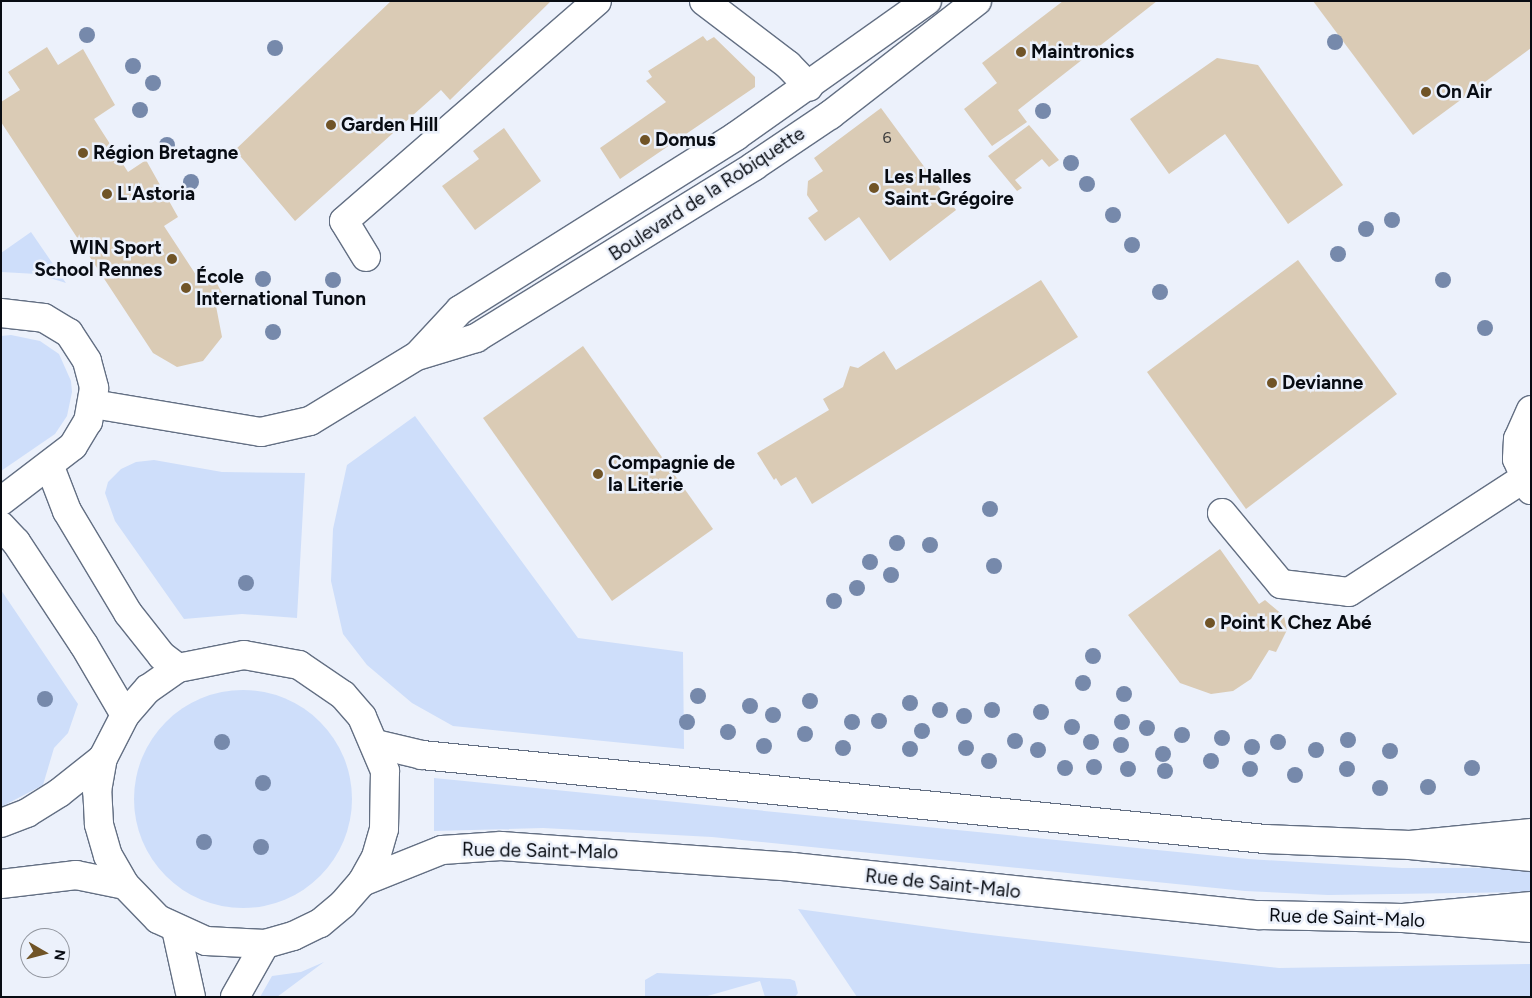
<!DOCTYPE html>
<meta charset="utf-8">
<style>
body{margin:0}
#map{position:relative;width:1532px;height:998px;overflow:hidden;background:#ecf1fb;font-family:Figtree,sans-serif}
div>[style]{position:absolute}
.green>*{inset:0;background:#cedefa}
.round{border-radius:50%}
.building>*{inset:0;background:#dacbb5}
.roads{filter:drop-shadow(1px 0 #636f83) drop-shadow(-1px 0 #636f83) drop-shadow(0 1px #636f83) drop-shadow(0 -1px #636f83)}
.minor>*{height:28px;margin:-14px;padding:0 14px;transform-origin:14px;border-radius:14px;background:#fff}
.major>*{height:28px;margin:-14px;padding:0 14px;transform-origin:14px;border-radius:14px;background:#fff}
.highway>*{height:28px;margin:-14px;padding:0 14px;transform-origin:14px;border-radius:14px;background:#fff}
.trees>*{width:16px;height:16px;margin:-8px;border-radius:50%;background:#7689ab}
.dots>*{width:14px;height:14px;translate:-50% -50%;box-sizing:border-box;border:2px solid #ecf1fb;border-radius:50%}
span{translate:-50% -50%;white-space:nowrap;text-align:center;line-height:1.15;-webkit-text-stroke:5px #ecf1fb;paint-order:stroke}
.number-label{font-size:16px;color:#3c3c3c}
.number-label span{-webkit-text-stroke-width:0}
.poi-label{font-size:19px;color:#080c13;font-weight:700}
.left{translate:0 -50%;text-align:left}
.right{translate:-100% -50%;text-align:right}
.street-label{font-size:19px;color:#080c13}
.frame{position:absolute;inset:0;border:2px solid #080c13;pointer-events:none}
.north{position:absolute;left:20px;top:928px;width:50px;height:50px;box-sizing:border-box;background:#ecf1fb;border:1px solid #91959e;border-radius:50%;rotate:98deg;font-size:14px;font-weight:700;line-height:20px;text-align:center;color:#080c13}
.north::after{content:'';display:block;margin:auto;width:18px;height:22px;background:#705427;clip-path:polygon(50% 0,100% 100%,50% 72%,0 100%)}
</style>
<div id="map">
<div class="green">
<i style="clip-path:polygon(31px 232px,66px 283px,37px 274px,1px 272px,1px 253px)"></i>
<i style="clip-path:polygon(11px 335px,40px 341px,59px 354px,71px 381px,72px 392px,67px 416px,55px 434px,1px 471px,1px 336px)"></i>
<i style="clip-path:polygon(415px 416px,578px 638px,683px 652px,684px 749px,453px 726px,412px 703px,367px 665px,343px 634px,331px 581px,333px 529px,347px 465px)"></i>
<i style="clip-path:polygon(154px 460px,222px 472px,305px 473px,297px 618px,242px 614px,184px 619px,115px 521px,105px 493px,108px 482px,121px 469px,136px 462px)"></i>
<i style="clip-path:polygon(1px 590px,78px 704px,68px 733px,54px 748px,43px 785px,1px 807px)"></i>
<i class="round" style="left:134px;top:690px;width:218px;height:218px"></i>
<i style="clip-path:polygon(434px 778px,1248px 859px,1402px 868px,1531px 868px,1531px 892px,1328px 895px,1245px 891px,712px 837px,543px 828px,434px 831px)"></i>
<i style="clip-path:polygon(798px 909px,973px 933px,1279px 968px,1531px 964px,1531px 997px,857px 997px)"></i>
<i style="clip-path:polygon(324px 962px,277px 997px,260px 997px,272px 976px,301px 972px)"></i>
<i style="clip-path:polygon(657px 973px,790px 979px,795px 981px,798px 993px,795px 997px,765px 997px,760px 981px,704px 997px,645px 997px,645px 980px)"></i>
</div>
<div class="building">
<i style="clip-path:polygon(391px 1px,551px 1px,450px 100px,441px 90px,295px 221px,235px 150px)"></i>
<i style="clip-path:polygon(1063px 1px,1157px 1px,1018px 110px,1027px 122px,992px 146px,964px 109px,997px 83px,982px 63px)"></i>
<i style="clip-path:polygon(1313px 1px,1531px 1px,1531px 48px,1413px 135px)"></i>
<i style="clip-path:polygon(703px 36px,707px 41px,714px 37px,755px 77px,755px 87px,620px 179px,600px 148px,666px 102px,646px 81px,652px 77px,648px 71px)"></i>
<i style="clip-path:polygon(47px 47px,58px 65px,83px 49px,115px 105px,94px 119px,128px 172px,146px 160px,178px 217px,164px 226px,198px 278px,210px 271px,226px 300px,216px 306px,222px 337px,203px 361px,177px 367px,153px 353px,1px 122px,1px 102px,20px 90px,8px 72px)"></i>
<i style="clip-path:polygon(1217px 58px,1258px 65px,1343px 185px,1288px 224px,1225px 134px,1169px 174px,1130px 119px)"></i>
<i style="clip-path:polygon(881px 108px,956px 210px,890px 261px,859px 217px,825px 241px,808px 218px,818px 211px,807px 195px,808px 181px,823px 171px,814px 158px)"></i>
<i style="clip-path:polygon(1029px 125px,1059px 160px,1049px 167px,1042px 159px,1015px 180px,1022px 188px,1017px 191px,988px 156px)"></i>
<i style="clip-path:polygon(504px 128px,541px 181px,475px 230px,442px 186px,479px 159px,473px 151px)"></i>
<i style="clip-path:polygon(1298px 260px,1397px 394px,1246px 509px,1147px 372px)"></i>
<i style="clip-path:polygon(1041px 280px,1078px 337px,812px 504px,796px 477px,781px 486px,776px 478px,774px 480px,757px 453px,829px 410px,823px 399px,843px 387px,850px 366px,858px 368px,884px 351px,896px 370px)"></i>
<i style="clip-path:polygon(583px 346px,713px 529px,612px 601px,483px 418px)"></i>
<i style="clip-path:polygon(1220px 549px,1259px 604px,1265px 600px,1284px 616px,1287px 630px,1276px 652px,1269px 650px,1251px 679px,1233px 691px,1211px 694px,1180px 683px,1128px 615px)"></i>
</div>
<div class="roads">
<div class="minor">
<i style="left:704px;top:1px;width:106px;rotate:37.3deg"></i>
<i style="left:788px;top:65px;width:30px;rotate:46deg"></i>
<i style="left:366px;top:257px;width:42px;rotate:-121.4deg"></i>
<i style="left:344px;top:221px;width:335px;rotate:-41deg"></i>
<i style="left:1531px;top:410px;width:32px;rotate:114deg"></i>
<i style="left:1518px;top:439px;width:20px;rotate:93deg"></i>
<i style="left:1517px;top:459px;width:34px;rotate:66deg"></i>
<i style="left:1222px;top:513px;width:92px;rotate:50.3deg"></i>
<i style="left:1281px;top:584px;width:68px;rotate:6.7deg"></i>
<i style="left:1349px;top:592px;width:207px;rotate:-33deg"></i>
<i style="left:176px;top:929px;width:70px;rotate:77.6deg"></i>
<i style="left:235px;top:997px;width:61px;rotate:-60.5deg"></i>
</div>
<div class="major">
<i style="left:1px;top:313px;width:43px;rotate:6.6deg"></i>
<i style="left:44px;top:318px;width:29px;rotate:31deg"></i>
<i style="left:69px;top:333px;width:33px;rotate:57deg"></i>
<i style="left:87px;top:361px;width:28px;rotate:75deg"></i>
<i style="left:94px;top:388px;width:34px;rotate:100deg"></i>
<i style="left:88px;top:421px;width:29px;rotate:121deg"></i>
<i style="left:73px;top:446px;width:91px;rotate:142.6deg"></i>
<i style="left:420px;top:355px;width:59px;rotate:-16.9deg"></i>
<i style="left:476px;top:338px;width:327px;rotate:-31.7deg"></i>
<i style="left:754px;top:166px;width:92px;rotate:-33.9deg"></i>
<i style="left:830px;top:115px;width:186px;rotate:-37.8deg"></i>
<i style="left:93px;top:404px;width:170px;rotate:9.5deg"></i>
<i style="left:261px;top:432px;width:50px;rotate:-12.7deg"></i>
<i style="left:310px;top:421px;width:127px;rotate:-31.4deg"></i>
<i style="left:418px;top:355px;width:62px;rotate:-47deg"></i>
<i style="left:460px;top:310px;width:326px;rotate:-32.2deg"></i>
<i style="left:736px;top:136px;width:234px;rotate:-35.3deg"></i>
<i style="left:50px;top:467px;width:47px;rotate:68.9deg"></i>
<i style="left:67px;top:511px;width:119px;rotate:59.1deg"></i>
<i style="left:128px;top:613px;width:55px;rotate:51.7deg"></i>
<i style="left:162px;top:656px;width:20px;rotate:37deg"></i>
<i style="left:1px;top:526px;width:22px;rotate:47deg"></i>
<i style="left:16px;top:542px;width:123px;rotate:56.6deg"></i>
<i style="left:84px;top:645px;width:81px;rotate:59.6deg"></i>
<i style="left:376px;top:744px;width:47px;rotate:13.4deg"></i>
<i style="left:422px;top:755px;width:847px;rotate:5.69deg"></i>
<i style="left:1265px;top:839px;width:145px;rotate:2.4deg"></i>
<i style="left:1410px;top:845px;width:122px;rotate:-5.7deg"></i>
<i style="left:1px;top:823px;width:28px;rotate:-21deg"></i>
<i style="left:27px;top:813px;width:38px;rotate:-32deg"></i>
<i style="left:59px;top:793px;width:56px;rotate:-38.5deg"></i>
<i style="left:103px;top:758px;width:48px;rotate:-62.9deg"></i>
<i style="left:125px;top:715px;width:35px;rotate:-49deg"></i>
<i style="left:148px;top:689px;width:37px;rotate:-35deg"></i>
<i style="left:178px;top:668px;width:67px;rotate:-11.1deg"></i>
<i style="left:244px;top:655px;width:56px;rotate:10.3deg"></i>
<i style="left:299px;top:665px;width:53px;rotate:34.3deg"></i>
<i style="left:343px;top:695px;width:29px;rotate:49deg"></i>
<i style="left:362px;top:717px;width:59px;rotate:66.9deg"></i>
<i style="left:385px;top:771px;width:58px;rotate:91deg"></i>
<i style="left:384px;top:829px;width:29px;rotate:106deg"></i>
<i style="left:376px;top:857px;width:29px;rotate:119deg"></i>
<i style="left:362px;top:882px;width:29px;rotate:131deg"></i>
<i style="left:343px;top:904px;width:30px;rotate:140deg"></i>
<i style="left:320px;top:923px;width:30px;rotate:154deg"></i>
<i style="left:293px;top:936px;width:29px;rotate:164deg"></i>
<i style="left:265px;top:944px;width:59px;rotate:-177.1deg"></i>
<i style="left:206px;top:941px;width:53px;rotate:-155.4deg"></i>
<i style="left:158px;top:919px;width:47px;rotate:-134.1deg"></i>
<i style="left:125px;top:885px;width:34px;rotate:-120deg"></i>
<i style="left:108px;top:856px;width:33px;rotate:-106deg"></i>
<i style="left:99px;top:824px;width:33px;rotate:-93deg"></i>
<i style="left:97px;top:791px;width:34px;rotate:-80deg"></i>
<i style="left:362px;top:882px;width:86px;rotate:-21.8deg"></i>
<i style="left:442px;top:850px;width:59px;rotate:-3.9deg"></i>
<i style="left:501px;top:846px;width:292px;rotate:4.1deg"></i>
<i style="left:792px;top:867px;width:470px;rotate:5.9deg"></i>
<i style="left:1260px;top:915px;width:143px;rotate:1.2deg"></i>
<i style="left:1403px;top:918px;width:128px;rotate:4.5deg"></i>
<i style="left:1px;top:884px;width:76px;rotate:-6.8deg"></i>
<i style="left:76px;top:875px;width:50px;rotate:11.5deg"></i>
</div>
<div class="highway">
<i style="left:1410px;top:845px;width:122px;rotate:5.7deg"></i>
<i style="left:1403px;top:918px;width:129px;rotate:-5.4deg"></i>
</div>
</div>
<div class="trees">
<i style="left:87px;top:35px"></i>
<i style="left:1335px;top:42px"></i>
<i style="left:275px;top:48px"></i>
<i style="left:133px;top:66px"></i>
<i style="left:153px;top:83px"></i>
<i style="left:140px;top:110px"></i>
<i style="left:1043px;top:111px"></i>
<i style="left:167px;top:145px"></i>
<i style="left:1071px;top:163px"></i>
<i style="left:191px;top:182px"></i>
<i style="left:1087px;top:184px"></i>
<i style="left:1113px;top:215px"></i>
<i style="left:1392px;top:220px"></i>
<i style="left:1366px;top:229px"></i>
<i style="left:1132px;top:245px"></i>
<i style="left:1338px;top:254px"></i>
<i style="left:263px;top:279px"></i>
<i style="left:333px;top:280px"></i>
<i style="left:1443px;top:280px"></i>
<i style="left:1160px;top:292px"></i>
<i style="left:1485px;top:328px"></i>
<i style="left:273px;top:332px"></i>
<i style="left:990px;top:509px"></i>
<i style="left:897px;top:543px"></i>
<i style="left:930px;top:545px"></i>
<i style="left:870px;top:562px"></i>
<i style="left:994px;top:566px"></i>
<i style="left:891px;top:575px"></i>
<i style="left:246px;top:583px"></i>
<i style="left:857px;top:588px"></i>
<i style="left:834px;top:601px"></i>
<i style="left:1093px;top:656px"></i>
<i style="left:1083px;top:683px"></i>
<i style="left:1124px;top:694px"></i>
<i style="left:698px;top:696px"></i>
<i style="left:45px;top:699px"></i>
<i style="left:810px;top:701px"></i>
<i style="left:910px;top:703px"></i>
<i style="left:750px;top:706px"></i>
<i style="left:940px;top:710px"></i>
<i style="left:992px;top:710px"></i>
<i style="left:1041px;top:712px"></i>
<i style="left:773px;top:715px"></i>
<i style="left:964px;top:716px"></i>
<i style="left:879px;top:721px"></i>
<i style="left:687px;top:722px"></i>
<i style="left:852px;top:722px"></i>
<i style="left:1122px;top:722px"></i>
<i style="left:1072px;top:727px"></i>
<i style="left:1147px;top:728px"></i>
<i style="left:922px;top:731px"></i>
<i style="left:728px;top:732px"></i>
<i style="left:805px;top:734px"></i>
<i style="left:1182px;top:735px"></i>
<i style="left:1222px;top:738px"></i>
<i style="left:1348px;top:740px"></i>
<i style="left:1015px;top:741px"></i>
<i style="left:222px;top:742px"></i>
<i style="left:1091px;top:742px"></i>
<i style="left:1278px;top:742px"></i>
<i style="left:1121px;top:745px"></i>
<i style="left:764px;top:746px"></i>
<i style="left:1252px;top:747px"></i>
<i style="left:843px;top:748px"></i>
<i style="left:966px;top:748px"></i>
<i style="left:910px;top:749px"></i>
<i style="left:1038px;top:750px"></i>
<i style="left:1316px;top:750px"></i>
<i style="left:1390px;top:751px"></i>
<i style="left:1163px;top:754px"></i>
<i style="left:989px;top:761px"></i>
<i style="left:1211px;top:761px"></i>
<i style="left:1094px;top:767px"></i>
<i style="left:1065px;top:768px"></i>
<i style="left:1472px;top:768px"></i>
<i style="left:1128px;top:769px"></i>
<i style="left:1250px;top:769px"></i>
<i style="left:1347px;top:769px"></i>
<i style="left:1165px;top:771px"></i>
<i style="left:1295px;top:775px"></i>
<i style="left:263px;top:783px"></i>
<i style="left:1428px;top:787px"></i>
<i style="left:1380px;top:788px"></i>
<i style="left:204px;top:842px"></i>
<i style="left:261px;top:847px"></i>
</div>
<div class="dots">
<i style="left:1021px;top:52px;background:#705427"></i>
<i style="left:1426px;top:92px;background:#705427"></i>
<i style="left:331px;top:125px;background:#705427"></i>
<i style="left:645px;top:140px;background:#705427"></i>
<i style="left:83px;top:153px;background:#705427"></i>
<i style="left:874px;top:188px;background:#705427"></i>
<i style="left:107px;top:194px;background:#705427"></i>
<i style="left:172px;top:259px;background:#705427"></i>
<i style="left:186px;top:288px;background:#705427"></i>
<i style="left:1272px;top:383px;background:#705427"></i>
<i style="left:598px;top:474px;background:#705427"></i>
<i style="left:1210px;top:623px;background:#705427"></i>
</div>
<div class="number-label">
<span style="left:887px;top:138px">6</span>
</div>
<div class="poi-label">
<span class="left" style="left:1031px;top:52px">Maintronics</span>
<span class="left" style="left:1436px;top:92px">On Air</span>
<span class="left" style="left:341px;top:125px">Garden Hill</span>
<span class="left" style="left:655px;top:140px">Domus</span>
<span class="left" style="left:93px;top:153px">Région Bretagne</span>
<span class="left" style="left:884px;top:188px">Les Halles<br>Saint-Grégoire</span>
<span class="left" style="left:117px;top:194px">L'Astoria</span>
<span class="right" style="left:162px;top:259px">WIN Sport<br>School Rennes</span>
<span class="left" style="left:196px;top:288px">École<br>International Tunon</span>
<span class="left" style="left:1282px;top:383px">Devianne</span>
<span class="left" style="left:608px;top:474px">Compagnie de<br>la Literie</span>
<span class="left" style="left:1220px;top:623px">Point K Chez Abé</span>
</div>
<div class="street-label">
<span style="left:707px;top:194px;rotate:-33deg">Boulevard de la Robiquette</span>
<span style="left:540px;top:851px;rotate:1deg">Rue de Saint-Malo</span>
<span style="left:943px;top:884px;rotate:6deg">Rue de Saint-Malo</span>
<span style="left:1347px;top:918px;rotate:2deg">Rue de Saint-Malo</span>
</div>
<div class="frame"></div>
<div class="north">N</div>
</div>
